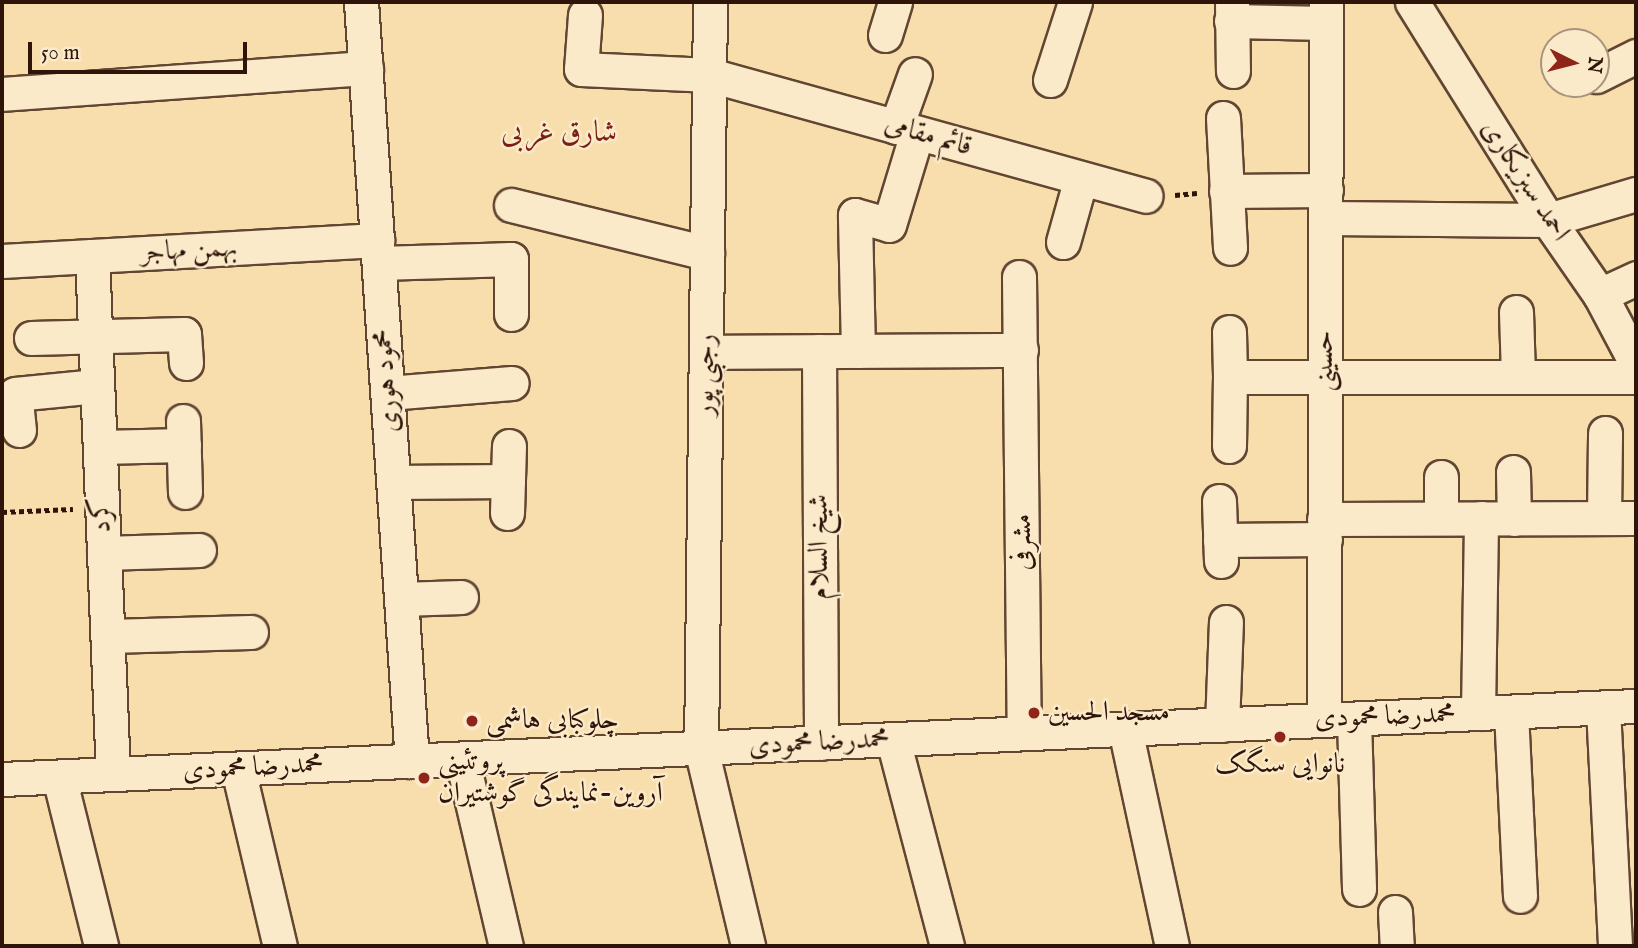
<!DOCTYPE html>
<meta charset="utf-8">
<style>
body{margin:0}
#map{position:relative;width:1638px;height:948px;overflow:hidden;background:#f9dead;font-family:"IM FELL English",Amiri,serif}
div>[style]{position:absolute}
.path>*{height:4.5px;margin-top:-2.25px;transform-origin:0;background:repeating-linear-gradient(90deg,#2e1409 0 5px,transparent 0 8.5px)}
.roads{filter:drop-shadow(2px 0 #614632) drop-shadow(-2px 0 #614632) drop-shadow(0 2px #614632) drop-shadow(0 -2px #614632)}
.minor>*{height:33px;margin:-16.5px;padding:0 16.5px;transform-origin:16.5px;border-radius:16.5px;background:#fbeaca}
.dots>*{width:19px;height:19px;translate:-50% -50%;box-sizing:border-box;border:4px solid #fbeaca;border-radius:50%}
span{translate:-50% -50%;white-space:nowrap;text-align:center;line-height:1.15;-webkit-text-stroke:5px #fbeaca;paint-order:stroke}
.street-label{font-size:28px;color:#2e1409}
.poi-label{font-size:28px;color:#2e1409}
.left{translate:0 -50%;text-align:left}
.neighbourhood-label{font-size:30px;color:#7a1f14}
.frame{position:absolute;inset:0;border:4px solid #2e1409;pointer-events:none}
.north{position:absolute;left:1540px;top:28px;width:70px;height:70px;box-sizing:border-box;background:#fbeaca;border:2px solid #a9947d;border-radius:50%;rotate:96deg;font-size:19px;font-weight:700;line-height:28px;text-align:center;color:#2e1409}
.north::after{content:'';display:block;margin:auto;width:24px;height:32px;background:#8f2418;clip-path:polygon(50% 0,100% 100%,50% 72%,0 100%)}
.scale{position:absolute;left:28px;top:42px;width:219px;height:32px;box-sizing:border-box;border:4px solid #2e1409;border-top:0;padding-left:9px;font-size:21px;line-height:24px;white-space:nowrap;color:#2e1409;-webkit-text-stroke:5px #fbeaca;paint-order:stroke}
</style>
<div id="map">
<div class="path">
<i style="left:1175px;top:195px;width:22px;rotate:-5deg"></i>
<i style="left:2px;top:512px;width:71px;rotate:-2.4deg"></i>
</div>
<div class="roads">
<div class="minor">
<i style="left:361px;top:2px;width:761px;rotate:86.16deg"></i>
<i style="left:710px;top:2px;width:746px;rotate:90.69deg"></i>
<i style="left:701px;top:748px;width:204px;rotate:76.6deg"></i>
<i style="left:1232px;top:2px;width:69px;rotate:89.2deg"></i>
<i style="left:1412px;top:2px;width:257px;rotate:58deg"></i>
<i style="left:1548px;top:220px;width:91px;rotate:55.3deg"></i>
<i style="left:1600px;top:295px;width:77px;rotate:62.1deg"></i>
<i style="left:585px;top:15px;width:54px;rotate:94.2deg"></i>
<i style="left:581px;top:69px;width:129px;rotate:2.7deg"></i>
<i style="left:710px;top:75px;width:452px;rotate:15.5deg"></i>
<i style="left:1231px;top:21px;width:95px;rotate:1.2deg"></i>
<i style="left:885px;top:35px;width:34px;rotate:-73deg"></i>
<i style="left:1596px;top:76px;width:45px;rotate:-26.6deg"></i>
<i style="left:1050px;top:80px;width:82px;rotate:-72.2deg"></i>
<i style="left:2px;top:94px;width:365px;rotate:-4.1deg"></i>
<i style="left:1223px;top:118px;width:130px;rotate:86.9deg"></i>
<i style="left:896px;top:127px;width:56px;rotate:-70.3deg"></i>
<i style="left:1226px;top:191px;width:100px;rotate:-0.6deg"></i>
<i style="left:511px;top:205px;width:202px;rotate:13.8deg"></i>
<i style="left:1326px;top:218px;width:222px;rotate:0.5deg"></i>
<i style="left:1548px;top:220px;width:92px;rotate:-16.5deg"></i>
<i style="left:1063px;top:242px;width:66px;rotate:-74.3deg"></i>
<i style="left:92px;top:256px;width:518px;rotate:87.68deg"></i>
<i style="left:2px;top:261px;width:376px;rotate:-3.2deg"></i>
<i style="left:379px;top:263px;width:132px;rotate:-1.7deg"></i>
<i style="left:511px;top:259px;width:55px;rotate:90deg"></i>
<i style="left:1019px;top:277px;width:456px;rotate:89.4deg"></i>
<i style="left:1600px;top:295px;width:40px;rotate:-25deg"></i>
<i style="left:1516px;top:312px;width:65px;rotate:88.2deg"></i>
<i style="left:1229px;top:332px;width:45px;rotate:88.7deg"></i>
<i style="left:1230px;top:377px;width:406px"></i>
<i style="left:31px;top:338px;width:153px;rotate:-1.5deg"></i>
<i style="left:184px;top:334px;width:29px;rotate:86deg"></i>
<i style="left:819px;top:351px;width:392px;rotate:89.7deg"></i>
<i style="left:858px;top:351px;width:136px;rotate:-91.3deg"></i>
<i style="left:855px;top:215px;width:35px;rotate:16deg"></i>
<i style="left:889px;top:225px;width:96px;rotate:-73.1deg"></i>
<i style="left:706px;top:352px;width:315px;rotate:-0.4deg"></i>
<i style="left:388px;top:393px;width:124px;rotate:-4.6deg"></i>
<i style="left:183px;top:421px;width:71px;rotate:88.4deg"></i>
<i style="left:19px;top:430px;width:36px;rotate:-96deg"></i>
<i style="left:15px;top:394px;width:82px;rotate:-5.6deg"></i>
<i style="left:1229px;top:446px;width:69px;rotate:-89.2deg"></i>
<i style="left:100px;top:447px;width:84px;rotate:-1.4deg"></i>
<i style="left:1513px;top:472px;width:47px;rotate:88.8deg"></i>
<i style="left:1441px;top:477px;width:41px;rotate:90deg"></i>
<i style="left:393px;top:482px;width:115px;rotate:-0.5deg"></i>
<i style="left:1219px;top:501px;width:60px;rotate:88.1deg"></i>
<i style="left:507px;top:513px;width:67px;rotate:-88.3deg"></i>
<i style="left:1604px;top:518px;width:85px;rotate:-89.3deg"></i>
<i style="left:1324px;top:519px;width:312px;rotate:-0.2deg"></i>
<i style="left:1220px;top:540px;width:105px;rotate:-0.5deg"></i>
<i style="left:104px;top:553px;width:95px;rotate:-1.8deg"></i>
<i style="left:402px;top:599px;width:59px;rotate:-1.9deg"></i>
<i style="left:108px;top:636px;width:143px;rotate:-1.6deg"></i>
<i style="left:1603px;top:708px;width:238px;rotate:87.1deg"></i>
<i style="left:1511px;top:712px;width:184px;rotate:87.2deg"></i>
<i style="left:1478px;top:713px;width:195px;rotate:-89.1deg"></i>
<i style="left:1354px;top:719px;width:170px;rotate:88.3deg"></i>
<i style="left:1324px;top:720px;width:718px;rotate:-89.84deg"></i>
<i style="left:1222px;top:725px;width:103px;rotate:-87.8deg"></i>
<i style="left:1125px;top:729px;width:222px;rotate:77.8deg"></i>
<i style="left:893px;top:740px;width:213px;rotate:75.3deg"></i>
<i style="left:462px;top:759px;width:192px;rotate:76.8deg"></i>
<i style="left:238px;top:769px;width:182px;rotate:76.7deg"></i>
<i style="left:59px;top:777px;width:174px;rotate:76deg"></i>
<i style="left:2px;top:779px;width:1636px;rotate:-2.56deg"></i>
<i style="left:1395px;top:912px;width:34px;rotate:87deg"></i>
</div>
</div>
<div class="dots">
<i style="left:1034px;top:713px;background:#8f2418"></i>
<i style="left:472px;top:721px;background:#8f2418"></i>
<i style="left:1280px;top:737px;background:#8f2418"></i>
<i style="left:424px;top:778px;background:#8f2418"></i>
</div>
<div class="street-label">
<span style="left:928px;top:136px;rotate:16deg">قائم مقامی</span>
<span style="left:1525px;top:181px;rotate:57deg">احمد سبزیکاری</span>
<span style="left:189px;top:251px;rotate:-3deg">بهمن مهاجر</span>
<span style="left:1325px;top:361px;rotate:-90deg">حسینی</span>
<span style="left:706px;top:375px;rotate:-89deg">رجبی پور</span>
<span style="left:387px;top:381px;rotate:-94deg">محمود هوری</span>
<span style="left:102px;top:515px;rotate:-93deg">کرد</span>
<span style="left:1023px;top:542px;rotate:-90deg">مشرفی</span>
<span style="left:820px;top:547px;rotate:-90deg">شیخ السلام</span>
<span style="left:1385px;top:717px;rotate:-2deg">محمدرضا محمودی</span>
<span style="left:819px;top:743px;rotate:-3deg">محمدرضا محمودی</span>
<span style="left:253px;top:768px;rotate:-3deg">محمدرضا محمودی</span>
</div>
<div class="poi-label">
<span class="left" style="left:1048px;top:713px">مسجد الحسین</span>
<span class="left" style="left:486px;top:721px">چلوکبابی هاشمی</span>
<span class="left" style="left:438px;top:778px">پروتئینی<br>آروین-نمایندگی گوشتیران</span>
<span style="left:1280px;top:765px">نانوایی سنگک</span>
</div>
<div class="neighbourhood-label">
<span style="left:559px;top:133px">شارق غربی</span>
</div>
<div class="frame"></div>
<div class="north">N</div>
<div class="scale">50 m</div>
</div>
